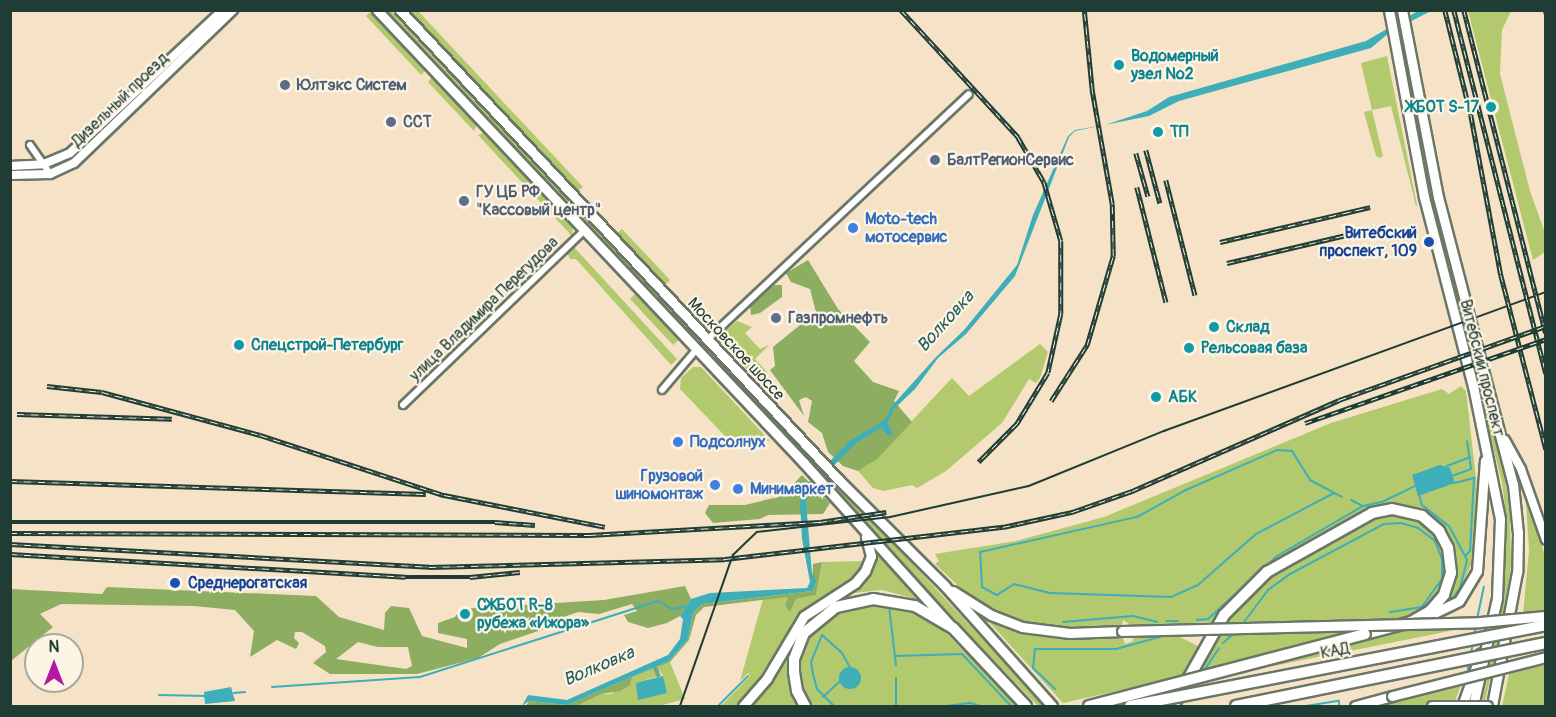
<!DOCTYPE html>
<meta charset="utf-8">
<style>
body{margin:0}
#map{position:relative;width:1556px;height:717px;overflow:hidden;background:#f6e2c7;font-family:Pangolin,sans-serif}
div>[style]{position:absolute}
.green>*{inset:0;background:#b2c96e}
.forest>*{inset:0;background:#8dad61}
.water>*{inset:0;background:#3eaeb9}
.round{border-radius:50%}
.stream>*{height:2px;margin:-1px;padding:0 1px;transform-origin:1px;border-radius:1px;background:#3eaeb9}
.canal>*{height:7px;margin:-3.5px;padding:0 3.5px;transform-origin:3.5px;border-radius:3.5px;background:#3eaeb9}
.roads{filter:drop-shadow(2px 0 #6a7767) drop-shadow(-2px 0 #6a7767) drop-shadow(0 2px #6a7767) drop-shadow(0 -2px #6a7767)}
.minor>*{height:6px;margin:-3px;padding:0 3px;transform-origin:3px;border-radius:3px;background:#fff}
.tertiary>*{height:8px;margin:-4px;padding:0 4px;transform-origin:4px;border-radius:4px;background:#fff}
.secondary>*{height:8px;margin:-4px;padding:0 4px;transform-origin:4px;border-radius:4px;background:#fff}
.primary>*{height:9px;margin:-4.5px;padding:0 4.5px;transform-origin:4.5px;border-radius:4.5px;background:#fff}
.trunk>*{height:10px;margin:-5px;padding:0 5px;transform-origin:5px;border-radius:5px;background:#fff}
.tram>*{height:1.5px;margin:-0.75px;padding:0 0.75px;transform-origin:0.75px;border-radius:0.75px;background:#1f3d34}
.rail>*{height:4.5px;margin-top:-2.25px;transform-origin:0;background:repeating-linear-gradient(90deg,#fcf5e5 0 7px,#1f3d34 0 14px);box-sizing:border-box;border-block:2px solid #1f3d34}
.bridges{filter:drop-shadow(2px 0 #6a7767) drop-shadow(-2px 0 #6a7767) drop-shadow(0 2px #6a7767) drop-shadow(0 -2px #6a7767)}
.primary-bridge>*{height:9px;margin:-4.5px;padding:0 4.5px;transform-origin:4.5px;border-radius:4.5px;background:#fff}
.trunk-bridge>*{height:10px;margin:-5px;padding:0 5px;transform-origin:5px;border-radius:5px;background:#fff}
.motorway-bridge>*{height:10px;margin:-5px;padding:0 5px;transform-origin:5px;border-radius:5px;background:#fff}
.dots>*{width:16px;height:16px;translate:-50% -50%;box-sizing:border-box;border:3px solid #fcf5e5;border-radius:50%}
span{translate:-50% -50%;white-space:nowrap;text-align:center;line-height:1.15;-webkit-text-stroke:4.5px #fcf5e5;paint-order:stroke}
.culture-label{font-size:16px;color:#0d838f;font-weight:700}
.left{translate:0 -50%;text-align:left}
.right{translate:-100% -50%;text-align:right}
.service-label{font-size:16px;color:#4e5e75;font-weight:700}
.street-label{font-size:16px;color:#1f3d34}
.shop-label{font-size:16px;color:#366cbe;font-weight:700}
.transit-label{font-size:16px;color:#164399;font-weight:700}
.water-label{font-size:18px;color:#285f5c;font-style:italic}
.frame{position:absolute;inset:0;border:12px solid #1f3d34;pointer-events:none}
.north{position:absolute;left:24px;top:633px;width:60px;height:60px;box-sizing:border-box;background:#fcf5e5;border:2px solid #a4ab9e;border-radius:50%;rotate:0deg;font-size:16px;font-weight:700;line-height:24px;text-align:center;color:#1f3d34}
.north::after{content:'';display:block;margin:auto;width:21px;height:27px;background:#b5179e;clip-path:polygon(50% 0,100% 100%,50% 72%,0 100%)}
</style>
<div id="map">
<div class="green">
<i style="clip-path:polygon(371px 11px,426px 70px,421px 75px,366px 16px)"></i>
<i style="clip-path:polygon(386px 11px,391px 11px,689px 329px,686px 331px)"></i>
<i style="clip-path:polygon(409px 11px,418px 11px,583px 187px,578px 191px)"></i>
<i style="clip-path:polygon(1468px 11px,1511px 11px,1502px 30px,1500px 74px,1530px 191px,1545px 233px,1545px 252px,1533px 260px)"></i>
<i style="clip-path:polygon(1387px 56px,1417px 205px,1416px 206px,1391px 106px,1372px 110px,1383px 156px,1380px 158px,1376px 156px,1364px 112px,1372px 110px,1361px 63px)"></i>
<i style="clip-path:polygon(432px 77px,477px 124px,474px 131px,428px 82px)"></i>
<i style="clip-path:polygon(485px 132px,573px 226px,572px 236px,478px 135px)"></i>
<i style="clip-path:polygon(622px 229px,670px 280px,665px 285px,617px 233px)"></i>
<i style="clip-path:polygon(572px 245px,677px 359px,671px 365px,576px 259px,570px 259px,566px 251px)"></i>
<i style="clip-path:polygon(1451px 278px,1503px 466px,1510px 509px,1511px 565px,1506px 609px,1484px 706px,1481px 706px,1502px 612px,1507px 523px,1502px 483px)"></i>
<i style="clip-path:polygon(635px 294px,679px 340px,673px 345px,630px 299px)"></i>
<i style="clip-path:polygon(737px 321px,752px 327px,745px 333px,760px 349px,769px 345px,755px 359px,768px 373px,758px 382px,724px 344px,724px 332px)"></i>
<i style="clip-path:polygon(1040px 344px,1048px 352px,1040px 378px,1036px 383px,1029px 379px,1002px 423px,946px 471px,917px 488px,912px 485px,884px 491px,873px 488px,858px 471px,876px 459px,952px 378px,969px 396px)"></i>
<i style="clip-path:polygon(716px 357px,849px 499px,865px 514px,858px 515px,713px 360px)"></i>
<i style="clip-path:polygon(693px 367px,701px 367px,770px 441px,725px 436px,680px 389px,681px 378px)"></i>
<i style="clip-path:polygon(1461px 386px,1466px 391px,1479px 504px,1475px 558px,1453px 601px,1450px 597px,1456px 564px,1448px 537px,1426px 512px,1407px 506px,1367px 510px,1271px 563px,1232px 596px,1213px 622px,1132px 626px,1123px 620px,1122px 627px,1062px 628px,1019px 623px,968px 595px,935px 564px,939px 561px,935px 554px,1016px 541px,1104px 517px,1331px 423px,1442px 389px,1449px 394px)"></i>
<i style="clip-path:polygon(1526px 501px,1545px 555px,1546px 610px,1523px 614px,1529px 551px)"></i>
<i style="clip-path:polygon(1383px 513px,1419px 519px,1441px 538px,1447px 573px,1439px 596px,1428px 608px,1405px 621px,1224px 622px,1271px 572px)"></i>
<i style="clip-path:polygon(869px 518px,883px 532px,1045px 706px,1038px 706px,876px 537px,862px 520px)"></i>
<i style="clip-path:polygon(877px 554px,916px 598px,916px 599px,882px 590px,845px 594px,869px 575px)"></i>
<i style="clip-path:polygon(865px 561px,856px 577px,798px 617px,749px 694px,736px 706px,721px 706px,750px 676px,748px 673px,740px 681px,763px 599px,789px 597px,785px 606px,790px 612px,796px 599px,816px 595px,822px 562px)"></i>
<i style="clip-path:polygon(870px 603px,904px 605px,937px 624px,1018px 706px,810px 706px,797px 669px,802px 641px,832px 612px)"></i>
<i style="clip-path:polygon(980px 612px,1000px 624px,1049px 637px,1122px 635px,1125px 644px,1133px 641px,1134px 634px,1174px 634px,1200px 647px,1184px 676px,1063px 703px)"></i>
<i style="clip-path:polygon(1465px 628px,1345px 652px,1336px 645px,1393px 629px)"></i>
<i style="clip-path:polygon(1218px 633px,1358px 633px,1194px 674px)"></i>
<i style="clip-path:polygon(793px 639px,789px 665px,801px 706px,748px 706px,769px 682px)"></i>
<i style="clip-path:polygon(1332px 646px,1342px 652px,1225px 676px)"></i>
<i style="clip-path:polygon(670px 662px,685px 699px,659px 706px,577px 706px,601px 694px,611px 694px,632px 677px,653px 669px,656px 677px,636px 683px,663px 676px,658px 667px)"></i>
<i style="clip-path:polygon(1545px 665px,1545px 706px,1502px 706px,1509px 674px)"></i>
<i style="clip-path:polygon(1461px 685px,1453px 706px,1370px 706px,1418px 695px)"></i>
</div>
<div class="forest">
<i style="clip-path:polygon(808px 260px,838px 309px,870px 342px,854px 361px,873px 382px,899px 391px,894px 401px,912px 422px,877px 459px,858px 471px,843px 466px,828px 452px,822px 433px,808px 422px,812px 401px,806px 397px,799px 400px,804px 416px,770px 370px,775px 366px,773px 347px,816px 312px,810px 289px,791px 282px,786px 273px)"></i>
<i style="clip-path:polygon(774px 285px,782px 285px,782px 297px,760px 313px,751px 315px,750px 305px)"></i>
<i style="clip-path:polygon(802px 475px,830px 503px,823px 514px,768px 515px,760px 519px,713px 523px,705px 513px,709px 505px,745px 505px,782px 496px)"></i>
<i style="clip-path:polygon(822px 562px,816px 595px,796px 599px,790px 612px,785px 606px,788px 597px,704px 607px,696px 615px,689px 640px,670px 662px,658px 667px,661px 676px,656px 677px,653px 669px,632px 677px,630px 685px,620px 691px,601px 694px,577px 706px,526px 706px,529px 701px,567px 705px,669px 661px,688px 639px,693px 613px,702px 604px,812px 591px,813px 564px)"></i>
<i style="clip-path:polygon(evenodd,685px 586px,691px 599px,680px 616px,667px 623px,648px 628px,628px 622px,624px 615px,637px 611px,632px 604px,599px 614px,578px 612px,549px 622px,547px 628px,500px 644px,478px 658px,417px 674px,330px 674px,313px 663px,326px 652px,325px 646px,302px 632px,295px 632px,294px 638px,299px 643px,296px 649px,277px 640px,250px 657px,254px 631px,235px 610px,194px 606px,61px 604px,40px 614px,53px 627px,11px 661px,11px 589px,102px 594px,107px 587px,316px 596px,339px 617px,384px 630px,385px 613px,391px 606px,409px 608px,422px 636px,467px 648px,467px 639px,438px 633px,438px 623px,455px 617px,460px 609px,604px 600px,685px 586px,358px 642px,378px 647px,408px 647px,412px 666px,406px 669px,336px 659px,358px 642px)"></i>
</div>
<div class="water">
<i style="clip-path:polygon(1418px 11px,1431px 11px,1390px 32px,1371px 48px,1179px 101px,1149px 116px,1075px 131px,1069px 137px,1015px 276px,966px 334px,938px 358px,915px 389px,894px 409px,887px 424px,856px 443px,809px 491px,806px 502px,812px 573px,816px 582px,812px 591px,702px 604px,693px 613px,688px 639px,669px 661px,567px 705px,529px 701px,522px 706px,528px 695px,567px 700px,668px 655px,680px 639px,683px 619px,680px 616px,691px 599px,710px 593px,807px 588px,810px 582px,802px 539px,800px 502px,805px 486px,852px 439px,885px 420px,891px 407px,936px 357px,964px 330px,1017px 265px,1033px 215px,1068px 136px,1075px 130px,1105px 125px,1147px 111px,1169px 97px,1366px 41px)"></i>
<i style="clip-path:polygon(1440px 465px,1450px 468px,1455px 483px,1418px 496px,1412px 475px)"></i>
<i class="round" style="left:839px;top:667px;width:22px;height:22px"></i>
<i style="clip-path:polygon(663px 676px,667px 693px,638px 700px,636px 683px)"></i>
<i style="clip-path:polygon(231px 687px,235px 701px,205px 704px,204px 692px)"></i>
</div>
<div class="stream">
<i style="left:1447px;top:466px;width:25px;rotate:-21deg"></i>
<i style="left:1452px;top:476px;width:20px;rotate:-20deg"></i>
<i style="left:1471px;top:469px;width:28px;rotate:-98deg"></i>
<i style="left:1455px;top:483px;width:20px;rotate:-15deg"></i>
<i style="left:1474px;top:478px;width:73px;rotate:93.1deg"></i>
<i style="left:1470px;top:551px;width:6px;rotate:135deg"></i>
<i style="left:1334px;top:493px;width:88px;rotate:152.3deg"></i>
<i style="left:1256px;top:534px;width:77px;rotate:138.7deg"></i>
<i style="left:1198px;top:585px;width:30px;rotate:156deg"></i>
<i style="left:1171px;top:597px;width:121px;rotate:-178.1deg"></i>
<i style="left:1050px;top:593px;width:37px;rotate:-166deg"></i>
<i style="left:1014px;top:584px;width:20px;rotate:147deg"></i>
<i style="left:997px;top:595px;width:17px;rotate:-152deg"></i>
<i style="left:982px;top:587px;width:35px;rotate:-93deg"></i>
<i style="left:980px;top:552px;width:161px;rotate:-12.6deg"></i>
<i style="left:1137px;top:517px;width:56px;rotate:-28.9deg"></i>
<i style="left:1186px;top:490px;width:99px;rotate:-23.7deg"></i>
<i style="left:1277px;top:450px;width:15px;rotate:4deg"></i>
<i style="left:1292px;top:451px;width:34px;rotate:58deg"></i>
<i style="left:1310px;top:480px;width:36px;rotate:28deg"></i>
<i style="left:1419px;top:494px;width:11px;rotate:75deg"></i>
<i style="left:1422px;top:505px;width:34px;rotate:38deg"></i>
<i style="left:1449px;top:526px;width:38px;rotate:62deg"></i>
<i style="left:1467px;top:560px;width:29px;rotate:104deg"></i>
<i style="left:1460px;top:588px;width:12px;rotate:125deg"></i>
<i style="left:1351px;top:500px;width:13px;rotate:27deg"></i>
<i style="left:1363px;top:506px;width:19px;rotate:-12deg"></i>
<i style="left:1382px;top:502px;width:37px;rotate:-26deg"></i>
<i style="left:889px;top:606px;width:60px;rotate:83.3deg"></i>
<i style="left:1477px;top:619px;width:33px;rotate:-78deg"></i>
<i style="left:1197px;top:620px;width:11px;rotate:-5deg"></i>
<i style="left:1208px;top:619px;width:93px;rotate:-42.4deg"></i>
<i style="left:1277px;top:556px;width:99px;rotate:-30.2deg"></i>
<i style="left:1166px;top:621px;width:12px"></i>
<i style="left:1063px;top:622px;width:70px;rotate:-4.9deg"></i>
<i style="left:1133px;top:616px;width:25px;rotate:14deg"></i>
<i style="left:1241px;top:626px;width:45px;rotate:-53.1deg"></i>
<i style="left:1268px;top:590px;width:27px;rotate:-36deg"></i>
<i style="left:1290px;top:574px;width:106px;rotate:-28deg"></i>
<i style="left:1384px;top:524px;width:17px;rotate:-3deg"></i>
<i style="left:1401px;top:523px;width:18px;rotate:16deg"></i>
<i style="left:1418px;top:528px;width:21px;rotate:37deg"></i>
<i style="left:1435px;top:541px;width:19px;rotate:69deg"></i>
<i style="left:1442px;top:559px;width:20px;rotate:90deg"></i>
<i style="left:1442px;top:579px;width:34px;rotate:126deg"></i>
<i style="left:1422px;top:607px;width:33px;rotate:171deg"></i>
<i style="left:1474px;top:636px;width:12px;rotate:-81deg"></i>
<i style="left:1223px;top:643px;width:20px;rotate:-41deg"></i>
<i style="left:1471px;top:654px;width:12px;rotate:-81deg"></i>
<i style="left:895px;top:656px;width:67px;rotate:-1.7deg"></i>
<i style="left:962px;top:654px;width:71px;rotate:46.7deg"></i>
<i style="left:654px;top:665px;width:12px;rotate:70deg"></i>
<i style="left:1205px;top:669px;width:25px;rotate:-56deg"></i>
<i style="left:1467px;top:675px;width:12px;rotate:-81deg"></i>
<i style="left:896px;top:678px;width:28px;rotate:90deg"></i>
<i style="left:272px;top:687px;width:148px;rotate:-3.9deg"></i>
<i style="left:420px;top:677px;width:250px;rotate:-17.7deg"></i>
<i style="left:658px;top:601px;width:16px;rotate:30deg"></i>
<i style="left:672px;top:609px;width:17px;rotate:-10deg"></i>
<i style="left:1055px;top:689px;width:30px;rotate:-136deg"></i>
<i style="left:1033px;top:668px;width:19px;rotate:-84deg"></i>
<i style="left:1035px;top:649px;width:81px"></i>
<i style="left:1116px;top:649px;width:46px;rotate:-15.3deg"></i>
<i style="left:234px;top:693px;width:11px;rotate:-5deg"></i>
<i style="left:159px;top:695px;width:48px;rotate:1.2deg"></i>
<i style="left:823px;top:697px;width:25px;rotate:-43deg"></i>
<i style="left:719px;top:705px;width:41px;rotate:-45deg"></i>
<i style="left:834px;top:706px;width:24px;rotate:-135deg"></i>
<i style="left:817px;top:689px;width:16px;rotate:-105deg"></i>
<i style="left:813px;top:674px;width:12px;rotate:-99deg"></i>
<i style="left:811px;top:662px;width:29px;rotate:-68deg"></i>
<i style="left:822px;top:635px;width:27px;rotate:42deg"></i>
<i style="left:842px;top:653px;width:18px;rotate:61deg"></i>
<i style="left:946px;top:706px;width:24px;rotate:-7deg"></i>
<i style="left:970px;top:703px;width:11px;rotate:15deg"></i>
<i style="left:1306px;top:706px;width:33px;rotate:-9deg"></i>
<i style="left:1339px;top:701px;width:5px;rotate:90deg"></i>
</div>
<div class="canal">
<i style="left:883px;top:424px;width:9px;rotate:54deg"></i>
</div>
<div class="roads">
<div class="minor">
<i style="left:30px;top:145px;width:35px;rotate:55deg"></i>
<i style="left:707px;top:340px;width:359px;rotate:-43.2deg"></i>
<i style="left:662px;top:390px;width:52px;rotate:-49.6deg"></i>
<i style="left:403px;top:405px;width:251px;rotate:-43.9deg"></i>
</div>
<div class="tertiary">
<i style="left:10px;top:166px;width:34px;rotate:-3deg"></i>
<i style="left:44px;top:164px;width:28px;rotate:-23deg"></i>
<i style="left:70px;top:153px;width:209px;rotate:-43.1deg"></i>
<i style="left:10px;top:175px;width:40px;rotate:-1.4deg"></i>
<i style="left:50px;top:174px;width:26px;rotate:-25deg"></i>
<i style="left:74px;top:163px;width:221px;rotate:-43.9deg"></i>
</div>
<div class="secondary">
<i style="left:1505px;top:440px;width:33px;rotate:61deg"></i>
<i style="left:1521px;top:469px;width:75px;rotate:70.6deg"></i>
</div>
<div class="primary">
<i style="left:377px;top:10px;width:623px;rotate:46.69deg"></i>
<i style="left:804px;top:463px;width:217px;rotate:48deg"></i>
<i style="left:400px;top:10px;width:642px;rotate:46.96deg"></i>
<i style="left:838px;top:479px;width:150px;rotate:45deg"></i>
<i style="left:944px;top:585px;width:162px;rotate:48.2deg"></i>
<i style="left:1389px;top:10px;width:190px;rotate:79.4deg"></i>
<i style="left:1424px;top:197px;width:195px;rotate:75.5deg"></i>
<i style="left:1473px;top:386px;width:136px;rotate:78.5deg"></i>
<i style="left:1500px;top:519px;width:79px;rotate:92.2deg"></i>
<i style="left:1497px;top:598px;width:111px;rotate:102.5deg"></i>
<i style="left:1402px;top:10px;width:190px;rotate:79.1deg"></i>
<i style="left:1438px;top:197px;width:297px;rotate:75.4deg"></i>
<i style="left:1513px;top:484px;width:49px;rotate:84.2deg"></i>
<i style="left:1518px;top:533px;width:39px;rotate:91deg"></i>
<i style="left:1517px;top:572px;width:136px;rotate:100.6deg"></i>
<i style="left:953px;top:591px;width:45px;rotate:32.3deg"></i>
<i style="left:991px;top:615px;width:33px;rotate:21deg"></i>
<i style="left:1022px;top:627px;width:48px;rotate:7.1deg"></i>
<i style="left:1070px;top:633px;width:52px;rotate:-2.2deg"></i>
<i style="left:1420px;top:620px;width:43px;rotate:-26deg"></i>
<i style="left:1459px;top:601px;width:35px;rotate:-59deg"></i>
<i style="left:1477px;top:571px;width:111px;rotate:-85.9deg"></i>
<i style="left:743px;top:706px;width:37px;rotate:-49deg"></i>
<i style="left:767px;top:678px;width:72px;rotate:-59.2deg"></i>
<i style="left:804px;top:616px;width:61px;rotate:-32.9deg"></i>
<i style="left:855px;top:583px;width:16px;rotate:-50deg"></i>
<i style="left:865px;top:571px;width:16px;rotate:-68deg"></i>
<i style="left:871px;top:556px;width:20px;rotate:-105deg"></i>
<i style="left:1355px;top:706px;width:38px;rotate:-15deg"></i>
<i style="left:1462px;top:706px;width:56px;rotate:-70.3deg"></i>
</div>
<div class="trunk">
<i style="left:805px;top:706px;width:17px;rotate:-118deg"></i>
<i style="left:797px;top:691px;width:20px;rotate:-99deg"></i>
<i style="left:794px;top:671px;width:12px;rotate:-90deg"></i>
<i style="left:794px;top:659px;width:28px;rotate:-69deg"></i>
<i style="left:804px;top:633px;width:41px;rotate:-39.1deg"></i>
<i style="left:836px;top:607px;width:38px;rotate:-12deg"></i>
<i style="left:873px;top:599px;width:43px;rotate:9.5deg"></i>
<i style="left:915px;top:606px;width:44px;rotate:30.1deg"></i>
<i style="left:953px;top:628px;width:107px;rotate:46.9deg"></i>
<i style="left:1173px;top:706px;width:104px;rotate:-60.7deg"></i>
<i style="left:1224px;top:615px;width:61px;rotate:-45deg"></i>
<i style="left:1267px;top:572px;width:120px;rotate:-29.3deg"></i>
<i style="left:1372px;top:513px;width:20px;rotate:-11deg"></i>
<i style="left:1392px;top:509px;width:31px;rotate:13deg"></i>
<i style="left:1422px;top:516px;width:23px;rotate:41deg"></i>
<i style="left:1439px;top:531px;width:19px;rotate:62deg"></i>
<i style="left:1448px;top:548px;width:25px;rotate:83deg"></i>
<i style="left:1451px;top:573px;width:23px;rotate:108deg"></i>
<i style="left:1444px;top:595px;width:21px;rotate:131deg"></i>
<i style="left:1430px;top:611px;width:22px;rotate:150deg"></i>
<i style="left:1411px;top:622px;width:48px;rotate:165.4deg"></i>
</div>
</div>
<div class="tram">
<i style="left:1544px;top:10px;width:7px;rotate:74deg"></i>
<i style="left:680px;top:706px;width:160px;rotate:-70.7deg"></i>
<i style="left:733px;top:555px;width:33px;rotate:-44deg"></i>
<i style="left:757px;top:532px;width:134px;rotate:-6.4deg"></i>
<i style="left:890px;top:517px;width:142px;rotate:-12.6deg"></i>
<i style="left:1029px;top:486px;width:146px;rotate:-22.2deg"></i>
<i style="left:1164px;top:431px;width:407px;rotate:-20deg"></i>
</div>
<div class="rail">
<i style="left:901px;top:10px;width:173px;rotate:47.3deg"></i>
<i style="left:1018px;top:137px;width:52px;rotate:60deg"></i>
<i style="left:1044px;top:182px;width:61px;rotate:73.9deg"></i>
<i style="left:1061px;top:241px;width:73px;rotate:90deg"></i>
<i style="left:1061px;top:314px;width:60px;rotate:102.4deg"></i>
<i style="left:1048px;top:373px;width:60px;rotate:121.3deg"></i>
<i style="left:1017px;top:424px;width:54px;rotate:135deg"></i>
<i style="left:1445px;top:10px;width:108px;rotate:76.1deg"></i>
<i style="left:1471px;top:115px;width:163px;rotate:79.4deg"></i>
<i style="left:1501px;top:275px;width:180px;rotate:75.5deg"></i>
<i style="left:1454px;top:10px;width:375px;rotate:75.8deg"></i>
<i style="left:1464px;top:10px;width:333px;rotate:75.8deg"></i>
<i style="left:1146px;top:150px;width:55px;rotate:75.2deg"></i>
<i style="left:1136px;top:153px;width:45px;rotate:74.4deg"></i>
<i style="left:1166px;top:180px;width:119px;rotate:75.8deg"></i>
<i style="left:1137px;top:187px;width:119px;rotate:75.8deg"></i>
<i style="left:1220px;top:242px;width:154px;rotate:-13.1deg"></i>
<i style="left:1227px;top:263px;width:153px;rotate:-13.2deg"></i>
<i style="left:47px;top:386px;width:55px;rotate:6.2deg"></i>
<i style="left:102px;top:392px;width:164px;rotate:15.2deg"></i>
<i style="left:260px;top:435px;width:194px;rotate:18.1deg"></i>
<i style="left:444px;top:495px;width:164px;rotate:11.2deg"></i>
<i style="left:1051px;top:401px;width:67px;rotate:-57.3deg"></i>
<i style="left:1087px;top:345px;width:93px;rotate:-73.7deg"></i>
<i style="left:1113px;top:256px;width:52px;rotate:-91.1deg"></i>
<i style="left:1112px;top:204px;width:116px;rotate:-100deg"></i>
<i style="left:1092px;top:90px;width:80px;rotate:-95.7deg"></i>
<i style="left:17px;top:414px;width:155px;rotate:1.8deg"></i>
<i style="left:1305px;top:423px;width:255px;rotate:-19.2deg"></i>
<i style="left:10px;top:481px;width:416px;rotate:1.8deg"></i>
<i style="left:10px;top:522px;width:485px"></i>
<i style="left:495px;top:522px;width:40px;rotate:4.3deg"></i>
<i style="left:10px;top:533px;width:579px;rotate:0.2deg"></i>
<i style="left:589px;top:535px;width:231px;rotate:-3.2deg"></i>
<i style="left:820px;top:522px;width:67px;rotate:-8.6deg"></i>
<i style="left:10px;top:544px;width:420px;rotate:3.1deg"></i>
<i style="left:429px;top:567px;width:296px;rotate:-1.5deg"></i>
<i style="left:725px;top:559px;width:280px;rotate:-6.6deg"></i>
<i style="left:1003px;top:527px;width:71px;rotate:-12.3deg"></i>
<i style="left:1072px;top:512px;width:64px;rotate:-19.3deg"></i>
<i style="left:1132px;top:491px;width:226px;rotate:-23.7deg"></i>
<i style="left:1339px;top:400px;width:220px;rotate:-19.7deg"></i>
<i style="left:10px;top:554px;width:396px;rotate:3.3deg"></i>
<i style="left:405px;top:577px;width:65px"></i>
<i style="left:470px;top:577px;width:50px;rotate:-5.7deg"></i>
</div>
<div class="bridges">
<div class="primary-bridge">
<i style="left:1122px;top:631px;width:358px;rotate:-1.4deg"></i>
<i style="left:1480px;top:622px;width:66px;rotate:-5.2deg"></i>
<i style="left:1392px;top:696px;width:159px;rotate:-14.2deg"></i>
<i style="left:1432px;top:706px;width:55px"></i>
</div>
<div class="trunk-bridge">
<i style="left:1089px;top:706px;width:285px;rotate:-14.6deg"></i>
</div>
<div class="motorway-bridge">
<i style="left:1130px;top:706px;width:424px;rotate:-11deg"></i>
<i style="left:1236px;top:706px;width:316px;rotate:-11.5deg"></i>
</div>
</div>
<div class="dots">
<i style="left:1119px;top:65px;background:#0f9aa8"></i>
<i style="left:285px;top:85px;background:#5c6f8a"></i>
<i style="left:1491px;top:107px;background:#0f9aa8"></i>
<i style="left:391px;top:122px;background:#5c6f8a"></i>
<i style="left:1158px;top:132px;background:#0f9aa8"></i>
<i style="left:935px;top:160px;background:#5c6f8a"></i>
<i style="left:464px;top:201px;background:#5c6f8a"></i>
<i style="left:853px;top:228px;background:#3f7fe0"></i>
<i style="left:1429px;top:242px;background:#1a4fb4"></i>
<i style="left:776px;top:318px;background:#5c6f8a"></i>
<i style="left:1214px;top:327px;background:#0f9aa8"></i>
<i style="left:239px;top:345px;background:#0f9aa8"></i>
<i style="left:1189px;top:348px;background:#0f9aa8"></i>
<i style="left:1156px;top:397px;background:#0f9aa8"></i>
<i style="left:678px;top:442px;background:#3f7fe0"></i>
<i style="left:715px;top:485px;background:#3f7fe0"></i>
<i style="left:738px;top:489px;background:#3f7fe0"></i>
<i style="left:175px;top:583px;background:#1a4fb4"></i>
<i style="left:465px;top:614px;background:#0f9aa8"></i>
</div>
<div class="culture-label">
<span class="left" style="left:1131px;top:65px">Водомерный<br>узел №2</span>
<span class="right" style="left:1479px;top:107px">ЖБОТ S-17</span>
<span class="left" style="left:1170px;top:132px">ТП</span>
<span class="left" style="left:1226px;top:327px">Склад</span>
<span class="left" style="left:251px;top:345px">Спецстрой-Петербург</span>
<span class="left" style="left:1201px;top:348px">Рельсовая база</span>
<span class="left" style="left:1168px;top:397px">АБК</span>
<span class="left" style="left:477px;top:614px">СЖБОТ R-8<br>рубежа «Ижора»</span>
</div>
<div class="service-label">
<span class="left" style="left:297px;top:85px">Юлтэкс Систем</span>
<span class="left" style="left:403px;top:122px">ССТ</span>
<span class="left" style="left:947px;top:160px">БалтРегионСервис</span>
<span class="left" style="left:476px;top:201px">ГУ ЦБ РФ<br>"Кассовый центр"</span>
<span class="left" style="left:788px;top:318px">Газпромнефть</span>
</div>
<div class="street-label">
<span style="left:120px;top:100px;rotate:-44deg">Дизельный проезд</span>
<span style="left:484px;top:309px;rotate:-44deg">улица Владимира Перегудова</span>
<span style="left:736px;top:349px;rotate:47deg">Московское шоссе</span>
<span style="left:1482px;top:368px;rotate:76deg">Витебский проспект</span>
<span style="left:1335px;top:651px;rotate:-11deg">КАД</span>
</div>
<div class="shop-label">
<span class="left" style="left:865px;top:228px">Moto-tech<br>мотосервис</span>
<span class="left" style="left:690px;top:442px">Подсолнух</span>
<span class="right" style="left:703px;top:485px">Грузовой<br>шиномонтаж</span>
<span class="left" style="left:750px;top:489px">Минимаркет</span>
</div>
<div class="transit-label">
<span class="right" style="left:1417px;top:242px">Витебский<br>проспект, 109</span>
<span class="left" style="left:188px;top:583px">Среднерогатская</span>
</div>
<div class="water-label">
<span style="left:946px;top:322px;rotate:-48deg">Волковка</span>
<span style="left:599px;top:667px;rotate:-23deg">Волковка</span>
</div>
<div class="frame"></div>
<div class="north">N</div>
</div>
